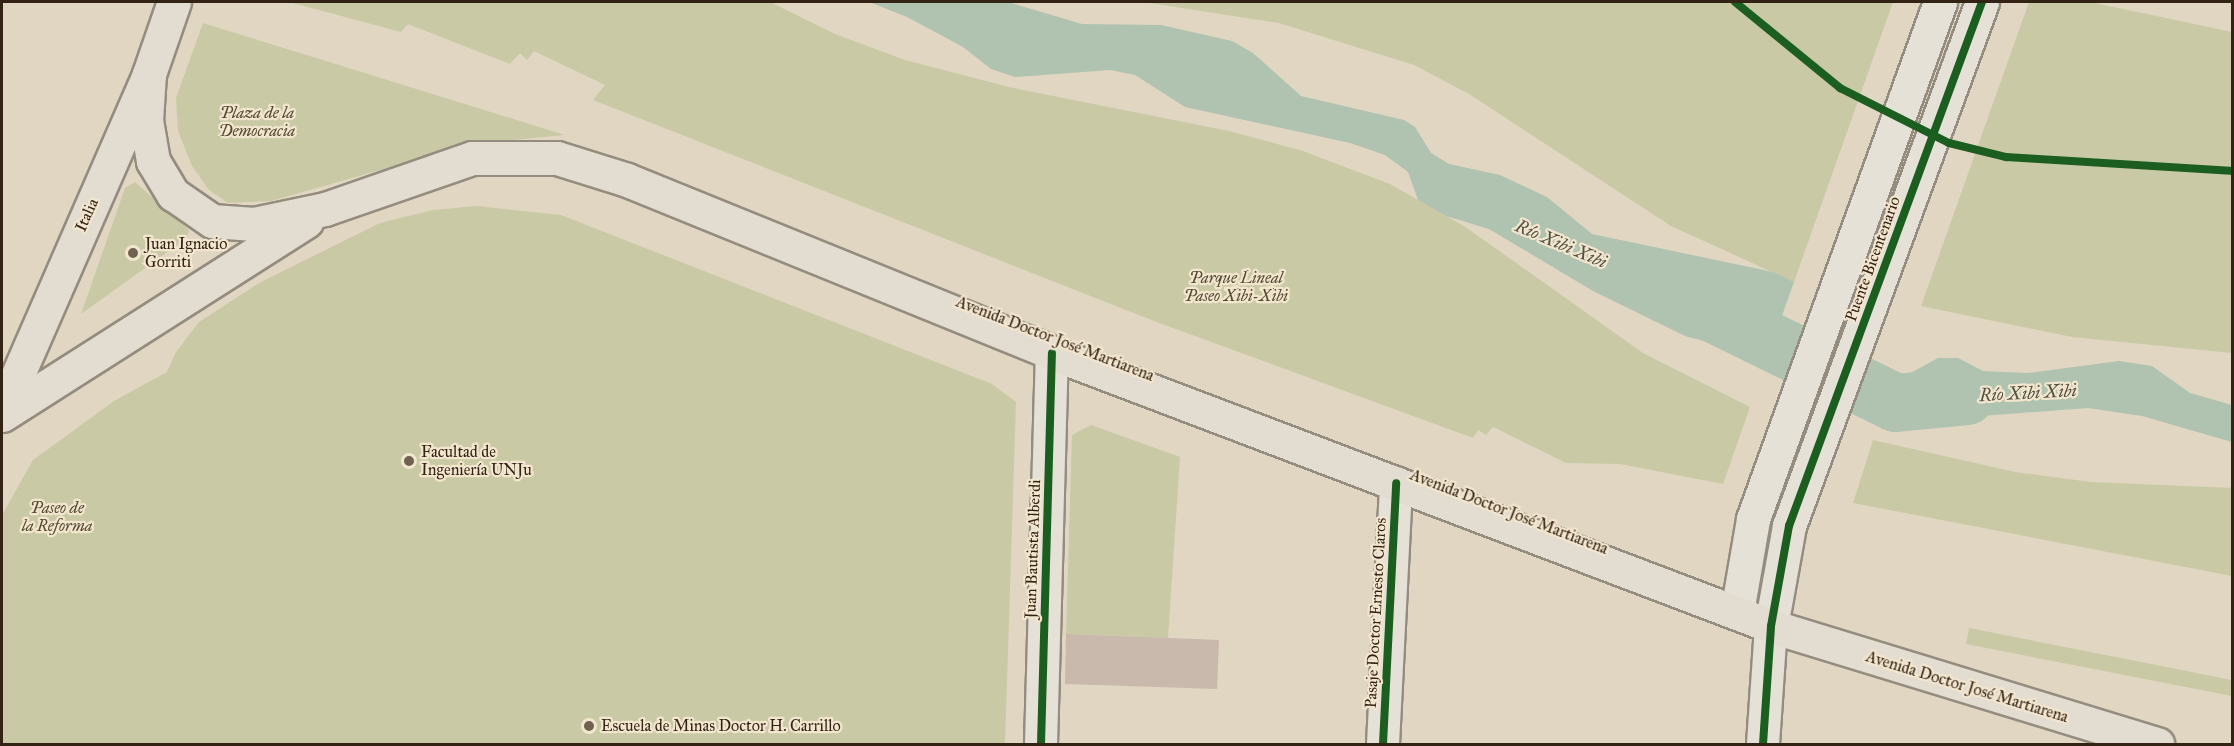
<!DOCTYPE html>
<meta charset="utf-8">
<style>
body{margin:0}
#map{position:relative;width:2234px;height:746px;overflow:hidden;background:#e0d6c2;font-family:"IM FELL Great Primer",serif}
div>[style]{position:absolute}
.green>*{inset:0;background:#cac9a5}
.water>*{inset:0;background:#afc3b0}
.river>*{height:58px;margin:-29px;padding:0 29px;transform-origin:29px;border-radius:29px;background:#afc3b0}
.building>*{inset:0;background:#c9b8ac}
.roads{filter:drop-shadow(2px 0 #948c7f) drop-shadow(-2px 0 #948c7f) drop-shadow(0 2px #948c7f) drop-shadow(0 -2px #948c7f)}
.minor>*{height:32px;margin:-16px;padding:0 16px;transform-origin:16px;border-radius:16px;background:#e6e1d7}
.tertiary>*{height:33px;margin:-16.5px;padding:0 16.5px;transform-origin:16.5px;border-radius:16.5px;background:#e6e1d7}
.primary>*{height:33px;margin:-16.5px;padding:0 16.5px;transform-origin:16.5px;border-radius:16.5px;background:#e3dcd0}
.cycleway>*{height:8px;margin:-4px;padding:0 4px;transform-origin:4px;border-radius:4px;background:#1b5e20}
.dots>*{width:16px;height:16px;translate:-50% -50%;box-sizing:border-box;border:3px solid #f3e6cf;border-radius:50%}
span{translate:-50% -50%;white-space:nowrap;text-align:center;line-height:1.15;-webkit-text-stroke:4.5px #f3e6cf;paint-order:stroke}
.park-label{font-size:16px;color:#544a32;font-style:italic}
.street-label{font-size:16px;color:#332314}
.poi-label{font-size:16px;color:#332314}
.left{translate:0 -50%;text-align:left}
.water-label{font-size:18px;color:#525141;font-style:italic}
.frame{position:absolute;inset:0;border:3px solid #332314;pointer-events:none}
</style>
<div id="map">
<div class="green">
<i style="clip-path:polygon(289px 2px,770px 2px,835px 34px,905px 60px,1009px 87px,1229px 131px,1303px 151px,1390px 184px,1464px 226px,1643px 353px,1750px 407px,1723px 484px,1620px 464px,1566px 463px,1493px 427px,1486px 435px,1478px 430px,1473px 438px,1154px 321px,593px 100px,605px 85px,534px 51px,527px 60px,520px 53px,510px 64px,408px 24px,401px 32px)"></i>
<i style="clip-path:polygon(1143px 2px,1893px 2px,1794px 282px,1671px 226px,1469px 94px,1414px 65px,1279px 23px)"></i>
<i style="clip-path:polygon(2029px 2px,2090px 2px,2232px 32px,2232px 353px,2072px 337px,1921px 306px)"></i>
<i style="clip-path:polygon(203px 23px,565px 135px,472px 144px,271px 201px,228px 203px,209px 190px,192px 166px,178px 131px,176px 98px)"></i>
<i style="clip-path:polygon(135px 182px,189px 230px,187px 238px,81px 314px,125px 188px)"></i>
<i style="clip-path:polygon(476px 206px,561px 215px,992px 384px,1016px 402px,1005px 744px,2px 744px,2px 515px,33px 460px,114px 401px,167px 372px,176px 352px,199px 322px,259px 283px,380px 223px,433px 210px)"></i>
<i style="clip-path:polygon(1091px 425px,1180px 457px,1168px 638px,1066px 634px,1072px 435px)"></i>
<i style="clip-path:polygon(1873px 440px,2015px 472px,2091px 482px,2232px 488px,2232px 576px,1853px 503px)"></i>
<i style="clip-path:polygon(1969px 628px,2232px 680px,2232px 696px,1966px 644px)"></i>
</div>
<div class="water">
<i style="clip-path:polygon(869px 2px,1008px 2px,1082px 24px,1161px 25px,1232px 41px,1253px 53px,1301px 96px,1404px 120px,1415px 127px,1431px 153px,1449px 164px,1500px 175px,1547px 197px,1592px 234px,1773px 272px,1794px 282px,1767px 358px,1685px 336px,1593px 291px,1489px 229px,1446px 216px,1418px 200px,1408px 172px,1385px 155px,1350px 143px,1185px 107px,1135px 75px,1110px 70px,1015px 77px,991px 69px,963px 47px,907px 17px)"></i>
<i style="clip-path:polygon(1938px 358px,1958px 358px,1983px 371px,2028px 373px,2119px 361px,2152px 366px,2190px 393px,2232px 405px,2232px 442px,2142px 416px,2088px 408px,1982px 416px,1928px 428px,1880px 421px,1894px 382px)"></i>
</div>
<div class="river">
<i style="left:1700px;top:307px;width:218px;rotate:26.1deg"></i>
<i style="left:1896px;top:403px;width:71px;rotate:-5.6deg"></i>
</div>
<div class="building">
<i style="clip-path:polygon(1066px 634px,1219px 640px,1217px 689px,1065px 684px)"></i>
</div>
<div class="roads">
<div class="minor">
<i style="left:1041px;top:744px;width:391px;rotate:-88.4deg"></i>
<i style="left:1383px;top:744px;width:261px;rotate:-87.1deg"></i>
<i style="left:1763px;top:744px;width:118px;rotate:-86.1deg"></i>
</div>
<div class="tertiary">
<i style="left:1737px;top:612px;width:94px;rotate:-80.2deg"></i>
<i style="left:1753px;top:519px;width:550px;rotate:-70.11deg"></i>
<i style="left:1771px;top:626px;width:102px;rotate:-79.8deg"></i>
<i style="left:1789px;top:526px;width:558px;rotate:-69.78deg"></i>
</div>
<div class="primary">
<i style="left:149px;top:74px;width:46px;rotate:93.7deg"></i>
<i style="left:146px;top:120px;width:42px;rotate:80.3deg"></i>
<i style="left:153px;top:161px;width:39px;rotate:59deg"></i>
<i style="left:173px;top:194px;width:47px;rotate:34.7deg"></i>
<i style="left:212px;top:221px;width:42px;rotate:4.1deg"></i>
<i style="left:254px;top:224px;width:73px;rotate:-11.9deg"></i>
<i style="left:325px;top:209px;width:156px;rotate:-19.1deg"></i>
<i style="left:472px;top:158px;width:85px"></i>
<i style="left:557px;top:158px;width:73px;rotate:17.4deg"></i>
<i style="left:627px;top:180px;width:459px;rotate:22.1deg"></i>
<i style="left:1052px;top:353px;width:769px;rotate:20.79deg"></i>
<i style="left:1771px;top:626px;width:404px;rotate:17deg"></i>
<i style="left:2px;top:411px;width:368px;rotate:-66.4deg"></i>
<i style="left:149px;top:74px;width:76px;rotate:-70.9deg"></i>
<i style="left:2px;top:415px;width:361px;rotate:-32.5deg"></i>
</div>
</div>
<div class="cycleway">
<i style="left:1735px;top:2px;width:136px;rotate:39.3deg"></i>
<i style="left:1840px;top:88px;width:122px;rotate:26.8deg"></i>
<i style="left:1949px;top:143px;width:59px;rotate:13.8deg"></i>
<i style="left:2006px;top:157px;width:226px;rotate:3.5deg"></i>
<i style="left:1041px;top:744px;width:391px;rotate:-88.4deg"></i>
<i style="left:1383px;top:744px;width:261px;rotate:-87.1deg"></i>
<i style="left:1763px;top:744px;width:118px;rotate:-86.1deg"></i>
<i style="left:1771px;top:626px;width:102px;rotate:-79.8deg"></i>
<i style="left:1789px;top:526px;width:558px;rotate:-69.78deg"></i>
</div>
<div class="dots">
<i style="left:133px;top:253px;background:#706251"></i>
<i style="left:409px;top:461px;background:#706251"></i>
<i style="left:589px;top:726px;background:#706251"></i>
</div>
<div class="park-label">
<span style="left:257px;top:122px">Plaza de la<br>Democracia</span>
<span style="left:1236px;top:287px">Parque Lineal<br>Paseo Xibi-Xibi</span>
<span style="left:57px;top:517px">Paseo de<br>la Reforma</span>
</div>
<div class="street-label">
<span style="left:87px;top:215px;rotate:-66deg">Italia</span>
<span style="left:1873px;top:259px;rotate:-70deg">Puente Bicentenario</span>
<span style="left:1055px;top:339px;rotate:21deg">Avenida Doctor José Martiarena</span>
<span style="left:1509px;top:512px;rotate:21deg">Avenida Doctor José Martiarena</span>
<span style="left:1033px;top:549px;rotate:-88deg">Juan Bautista Alberdi</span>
<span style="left:1376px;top:613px;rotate:-87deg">Pasaje Doctor Ernesto Claros</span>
<span style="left:1967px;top:687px;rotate:17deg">Avenida Doctor José Martiarena</span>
</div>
<div class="poi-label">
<span class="left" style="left:145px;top:253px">Juan Ignacio<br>Gorriti</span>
<span class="left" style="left:421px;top:461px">Facultad de<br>Ingeniería UNJu</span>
<span class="left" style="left:601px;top:726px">Escuela de Minas Doctor H. Carrillo</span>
</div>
<div class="water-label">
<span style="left:1561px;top:244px;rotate:23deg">Río Xibi Xibi</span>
<span style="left:2028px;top:393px;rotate:-3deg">Río Xibi Xibi</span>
</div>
<div class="frame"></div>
</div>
